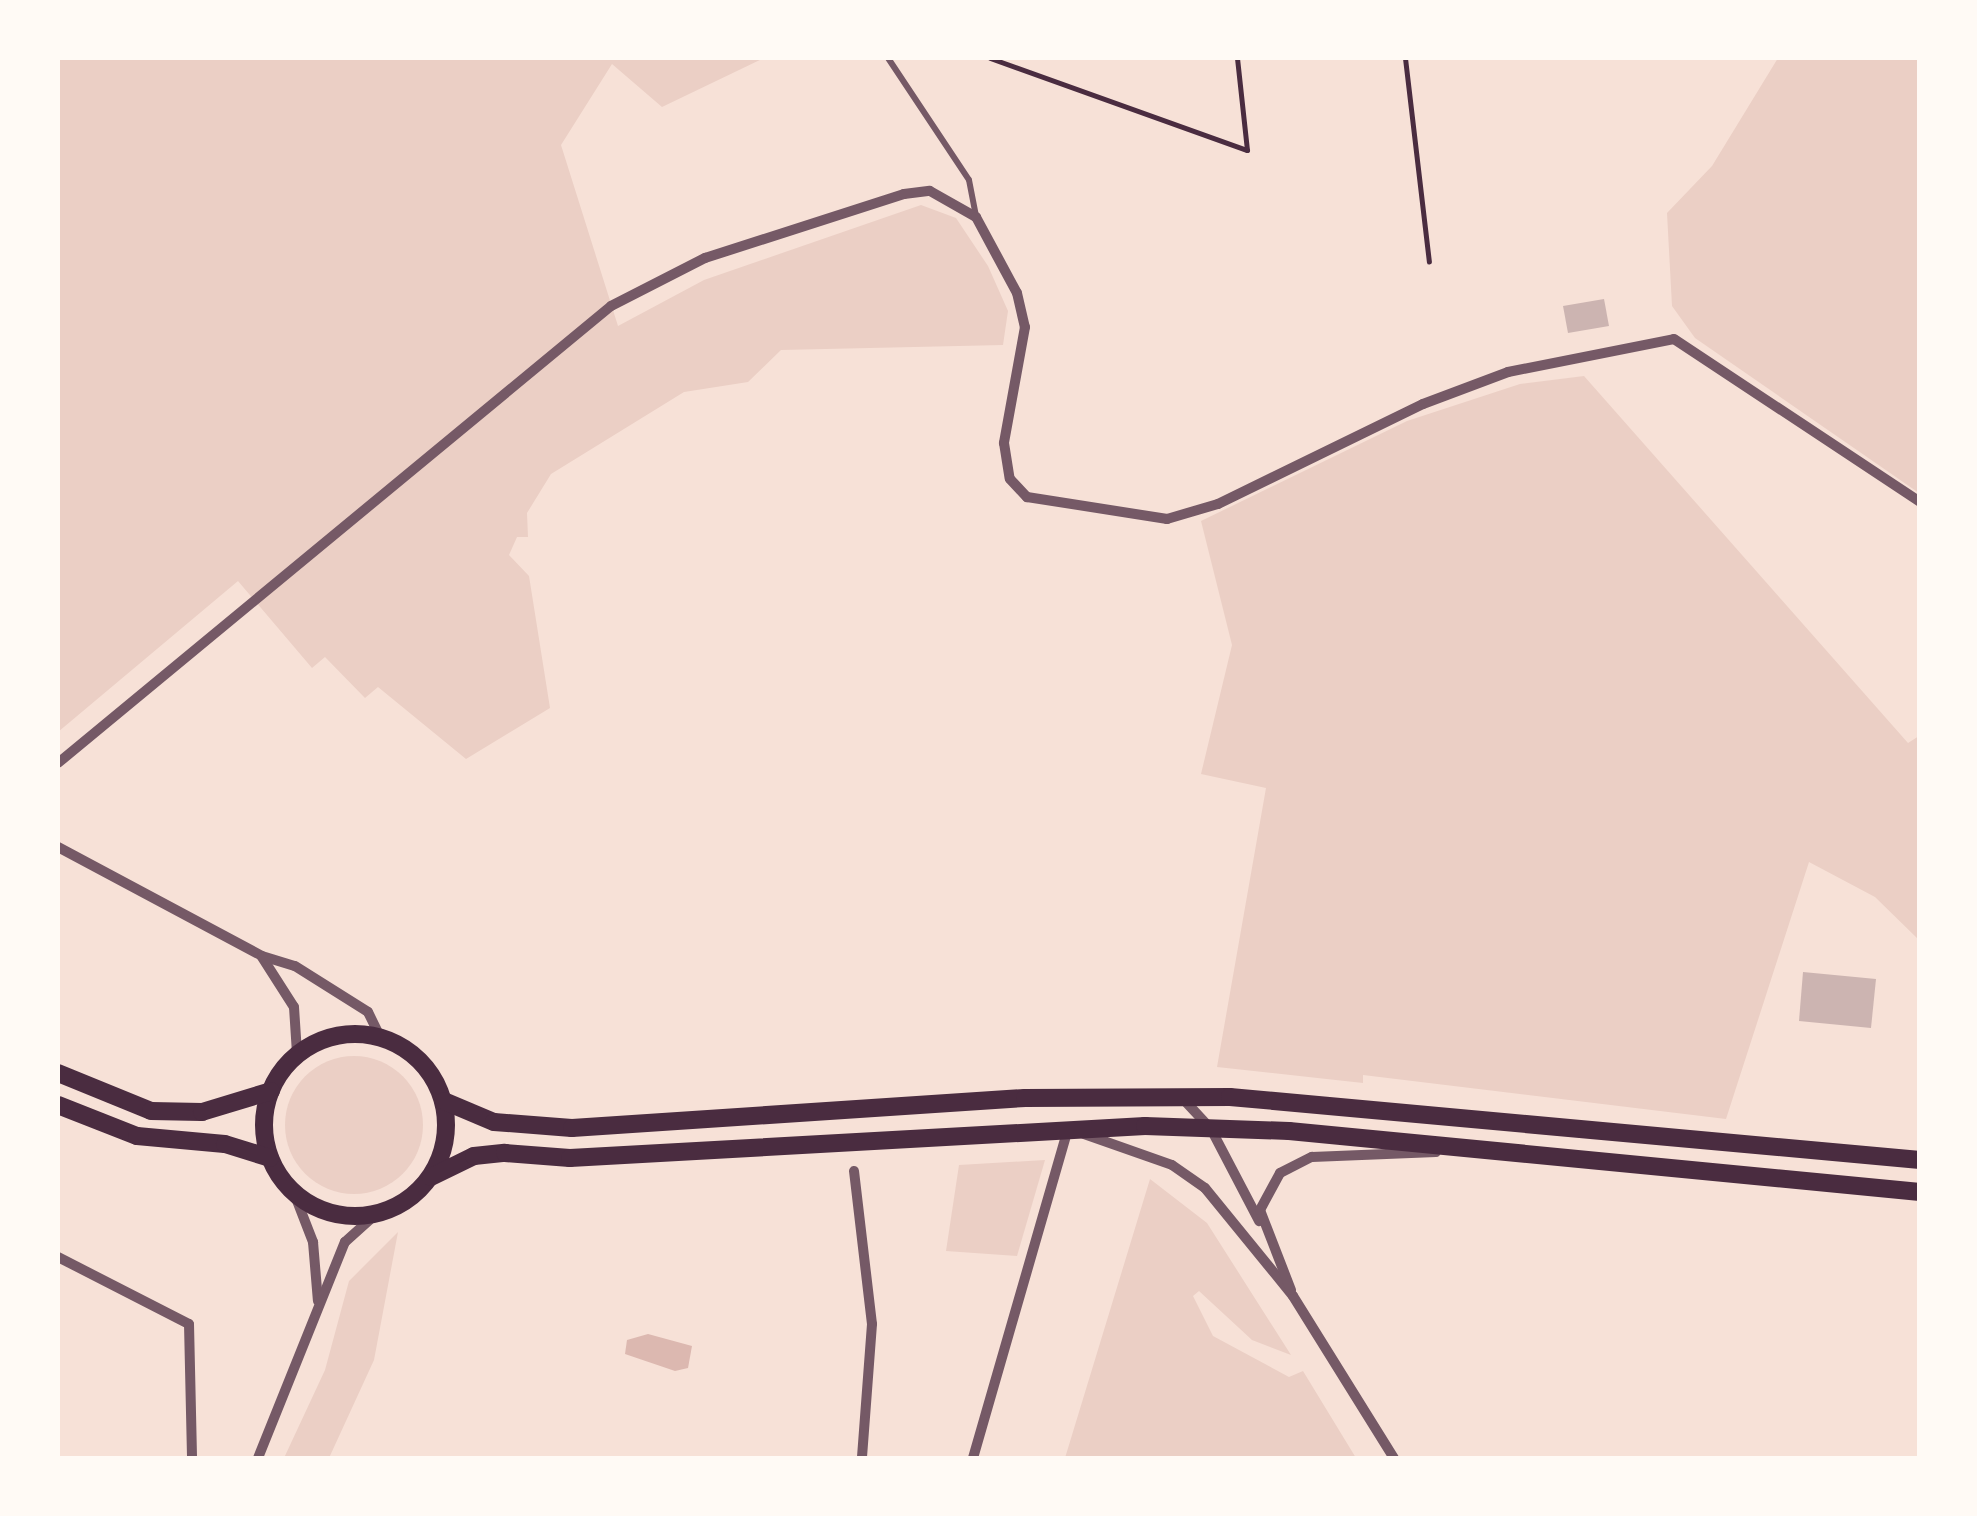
<!DOCTYPE html>
<style>
body{margin:0}
#map{position:relative;width:1977px;height:1516px;overflow:hidden;background:#f7e1d7;font-family:Commissioner,sans-serif}
div>[style]{position:absolute}
.green>*{inset:0;background:#ebcfc5}
.round{border-radius:50%}
.water>*{inset:0;background:#dcb8b0}
.building>*{inset:0;background:#ccb4b1}
.path>*{height:5px;margin:-2.5px;padding:0 2.5px;transform-origin:2.5px;border-radius:2.5px;background:#4a2c40}
.service>*{height:6px;margin:-3px;padding:0 3px;transform-origin:3px;border-radius:3px;background:#755966}
.minor>*{height:10px;margin:-5px;padding:0 5px;transform-origin:5px;border-radius:5px;background:#755966}
.secondary>*{height:18px;margin:-9px;padding:0 9px;transform-origin:9px;border-radius:9px;background:#4a2c40}
.secondary>.ring{margin:-9px;padding:0;box-sizing:content-box;background:none;border:18px solid #4a2c40;border-radius:50%}
span{translate:-50% -50%;white-space:nowrap;text-align:center;line-height:1.15;-webkit-text-stroke:9px #fffaf5;paint-order:stroke}
.frame{position:absolute;inset:0;border:60px solid #fffaf5;pointer-events:none}
</style>
<div id="map">
<div class="green">
<i style="clip-path:polygon(58px 58px,764px 58px,662px 107px,612px 64px,561px 145px,618px 326px,704px 280px,921px 205px,956px 218px,988px 266px,1008px 311px,1003px 345px,781px 350px,748px 382px,684px 392px,551px 474px,527px 513px,528px 537px,517px 537px,509px 555px,529px 576px,550px 708px,466px 759px,378px 687px,365px 698px,325px 657px,312px 668px,238px 581px,58px 732px)"></i>
<i style="clip-path:polygon(1778px 58px,1919px 58px,1919px 493px,1695px 338px,1672px 306px,1667px 213px,1712px 166px)"></i>
<i style="clip-path:polygon(1584px 376px,1908px 743px,1919px 736px,1919px 940px,1875px 897px,1809px 862px,1726px 1119px,1363px 1075px,1363px 1083px,1217px 1067px,1266px 788px,1201px 774px,1232px 645px,1201px 521px,1407px 421px,1520px 384px)"></i>
<i class="round" style="left:285px;top:1056px;width:138px;height:138px"></i>
<i style="clip-path:polygon(1045px 1160px,1017px 1256px,946px 1251px,959px 1165px)"></i>
<i style="clip-path:polygon(1150px 1179px,1207px 1223px,1291px 1355px,1252px 1340px,1199px 1291px,1193px 1296px,1213px 1336px,1289px 1377px,1303px 1371px,1356px 1458px,1065px 1458px)"></i>
<i style="clip-path:polygon(398px 1232px,374px 1360px,329px 1458px,284px 1458px,325px 1370px,349px 1281px)"></i>
</div>
<div class="water">
<i style="clip-path:polygon(648px 1334px,692px 1346px,688px 1368px,675px 1371px,625px 1354px,627px 1340px)"></i>
</div>
<div class="building">
<i style="clip-path:polygon(1604px 299px,1609px 326px,1568px 333px,1563px 306px)"></i>
<i style="clip-path:polygon(1803px 972px,1876px 979px,1871px 1028px,1799px 1021px)"></i>
</div>
<div class="path">
<i style="left:990px;top:58px;width:273px;rotate:19.7deg"></i>
<i style="left:1247px;top:150px;width:93px;rotate:-96.2deg"></i>
<i style="left:1405px;top:58px;width:205px;rotate:83.3deg"></i>
</div>
<div class="service">
<i style="left:888px;top:58px;width:146px;rotate:56.4deg"></i>
<i style="left:969px;top:180px;width:37px;rotate:79deg"></i>
</div>
<div class="minor">
<i style="left:58px;top:763px;width:717px;rotate:-39.57deg"></i>
<i style="left:611px;top:306px;width:106px;rotate:-27.1deg"></i>
<i style="left:705px;top:258px;width:209px;rotate:-17.8deg"></i>
<i style="left:904px;top:194px;width:26px;rotate:-7deg"></i>
<i style="left:930px;top:191px;width:53px;rotate:29.5deg"></i>
<i style="left:976px;top:217px;width:86px;rotate:61.7deg"></i>
<i style="left:1017px;top:293px;width:35px;rotate:77deg"></i>
<i style="left:1025px;top:327px;width:118px;rotate:100.3deg"></i>
<i style="left:1004px;top:443px;width:36px;rotate:81deg"></i>
<i style="left:1010px;top:479px;width:25px;rotate:47deg"></i>
<i style="left:1027px;top:497px;width:142px;rotate:8.9deg"></i>
<i style="left:1167px;top:519px;width:53px;rotate:-16.4deg"></i>
<i style="left:1218px;top:504px;width:228px;rotate:-26deg"></i>
<i style="left:1423px;top:404px;width:91px;rotate:-20.6deg"></i>
<i style="left:1508px;top:372px;width:169px;rotate:-11.2deg"></i>
<i style="left:1674px;top:339px;width:295px;rotate:33.5deg"></i>
<i style="left:58px;top:847px;width:231px;rotate:28.1deg"></i>
<i style="left:262px;top:956px;width:34px;rotate:17deg"></i>
<i style="left:295px;top:966px;width:86px;rotate:32.2deg"></i>
<i style="left:368px;top:1012px;width:28px;rotate:64deg"></i>
<i style="left:262px;top:957px;width:59px;rotate:57.4deg"></i>
<i style="left:294px;top:1007px;width:47px;rotate:86.3deg"></i>
<i style="left:1185px;top:1101px;width:38px;rotate:47deg"></i>
<i style="left:1211px;top:1129px;width:104px;rotate:62.4deg"></i>
<i style="left:1084px;top:1134px;width:93px;rotate:19.4deg"></i>
<i style="left:1172px;top:1165px;width:40px;rotate:34.9deg"></i>
<i style="left:1205px;top:1188px;width:139px;rotate:50.8deg"></i>
<i style="left:1293px;top:1296px;width:191px;rotate:58.1deg"></i>
<i style="left:854px;top:1171px;width:154px;rotate:83.3deg"></i>
<i style="left:872px;top:1324px;width:134px;rotate:94.3deg"></i>
<i style="left:294px;top:1193px;width:53px;rotate:68.8deg"></i>
<i style="left:313px;top:1242px;width:59px;rotate:85.2deg"></i>
<i style="left:58px;top:1257px;width:147px;rotate:27.1deg"></i>
<i style="left:189px;top:1324px;width:134px;rotate:88.7deg"></i>
<i style="left:1291px;top:1290px;width:86px;rotate:-111.2deg"></i>
<i style="left:1260px;top:1210px;width:42px;rotate:-61.6deg"></i>
<i style="left:1280px;top:1173px;width:36px;rotate:-27deg"></i>
<i style="left:1312px;top:1157px;width:124px;rotate:-2.3deg"></i>
<i style="left:258px;top:1458px;width:233px;rotate:-68.1deg"></i>
<i style="left:345px;top:1242px;width:40px;rotate:-42deg"></i>
<i style="left:973px;top:1458px;width:342px;rotate:-73.9deg"></i>
</div>
<div class="secondary">
<i class="ring" style="left:264px;top:1034px;width:164px;height:164px"></i>
<i style="left:58px;top:1073px;width:100px;rotate:22.2deg"></i>
<i style="left:151px;top:1111px;width:51px;rotate:1.1deg"></i>
<i style="left:202px;top:1112px;width:72px;rotate:-16.9deg"></i>
<i style="left:444px;top:1101px;width:54px;rotate:22.8deg"></i>
<i style="left:494px;top:1122px;width:78px;rotate:4.4deg"></i>
<i style="left:572px;top:1128px;width:454px;rotate:-3.8deg"></i>
<i style="left:1025px;top:1098px;width:205px;rotate:-0.3deg"></i>
<i style="left:1230px;top:1097px;width:693px;rotate:5.22deg"></i>
<i style="left:58px;top:1105px;width:85px;rotate:21.4deg"></i>
<i style="left:137px;top:1136px;width:88px;rotate:5.2deg"></i>
<i style="left:225px;top:1144px;width:47px;rotate:17.3deg"></i>
<i style="left:431px;top:1177px;width:48px;rotate:-26deg"></i>
<i style="left:474px;top:1156px;width:31px;rotate:-6deg"></i>
<i style="left:505px;top:1153px;width:65px;rotate:4.4deg"></i>
<i style="left:570px;top:1158px;width:576px;rotate:-3.19deg"></i>
<i style="left:1145px;top:1126px;width:144px;rotate:2deg"></i>
<i style="left:1289px;top:1131px;width:634px;rotate:5.52deg"></i>
</div>
<div class="frame"></div>
</div>
